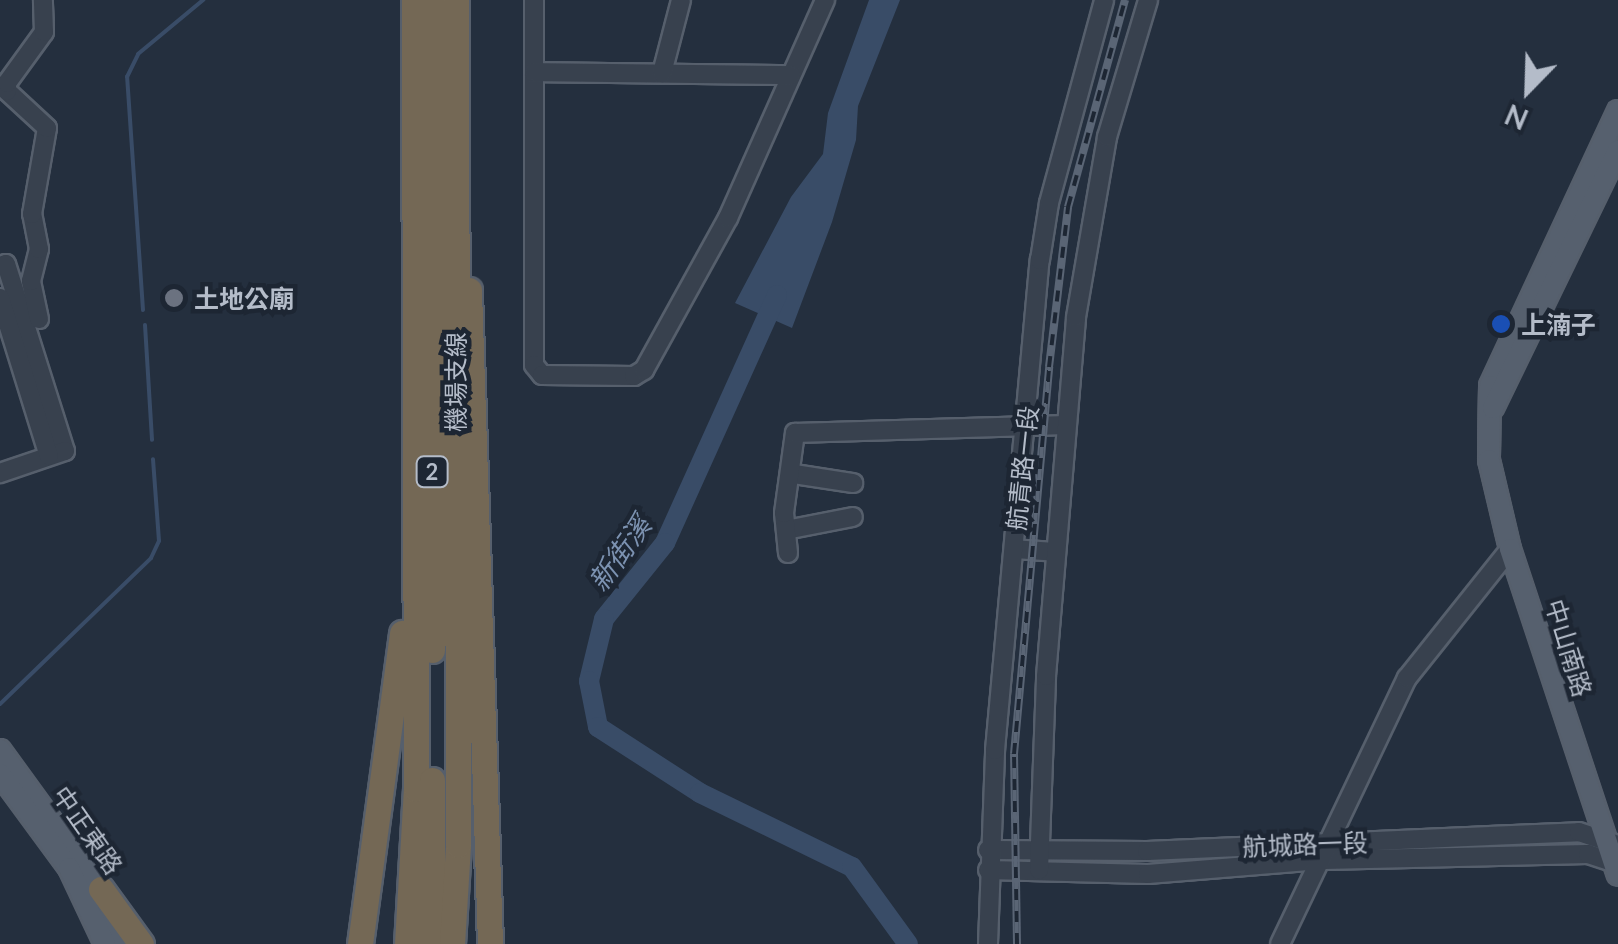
<!DOCTYPE html>
<meta charset="utf-8">
<style>
body{margin:0}
#map{position:relative;width:1618px;height:944px;overflow:hidden;background:#242f3e;font-family:Lato,"Noto Sans TC",sans-serif}
div>[style]{position:absolute}
.water>*{inset:0;background:#394c67}
.stream>*{height:4px;margin:-2px;padding:0 2px;transform-origin:2px;border-radius:2px;background:#394c67}
.river>*{height:20px;margin:-10px;padding:0 10px;transform-origin:10px;border-radius:10px;background:#394c67}
.roads{filter:drop-shadow(2px 0 #565f6c) drop-shadow(-2px 0 #565f6c) drop-shadow(0 2px #565f6c) drop-shadow(0 -2px #565f6c)}
.minor>*{height:18px;margin:-9px;padding:0 9px;transform-origin:9px;border-radius:9px;background:#38414e}
.major>*{height:20px;margin:-10px;padding:0 10px;transform-origin:10px;border-radius:10px;background:#56606e}
.highway>*{height:25px;margin:-12.5px;padding:0 12.5px;transform-origin:12.5px;border-radius:12.5px;background:#746855}
.rail>*{height:8px;margin-top:-4px;transform-origin:0;background:repeating-linear-gradient(90deg,#1d2633 0 11px,#5a6575 0 22px);box-sizing:border-box;border-block:2px solid #5a6575}
.dots>*{width:28px;height:28px;translate:-50% -50%;box-sizing:border-box;border:5px solid #1d2633;border-radius:50%}
span{translate:-50% -50%;white-space:nowrap;text-align:center;line-height:1.15;-webkit-text-stroke:9px #1d2633;paint-order:stroke}
.shield-label span{padding:2px 8px;background:#1d2633;border:2px solid;border-radius:8px;-webkit-text-stroke-width:0}
.shield-label{font-size:22px;color:#b4bcc9;font-weight:700}
.poi-label{font-size:25px;color:#b4bcc9;font-weight:700}
.left{translate:0 -50%;text-align:left}
.street-label{font-size:25px;color:#b4bcc9}
.water-label{font-size:28px;color:#7c92b1;font-style:italic}
.north{position:absolute;left:1478px;top:40px;width:100px;height:100px;-webkit-text-stroke:8px #1d2633;paint-order:stroke;rotate:203deg;font-size:28px;font-weight:700;line-height:40px;text-align:center;color:#b4bcc9}
.north::after{content:'';display:block;margin:auto;width:35px;height:45px;background:#b4bcc9;clip-path:polygon(50% 0,100% 100%,50% 72%,0 100%)}
</style>
<div id="map">
<div class="water">
<i style="clip-path:polygon(869px 0,900px 0,858px 106px,856px 140px,832px 222px,792px 328px,735px 303px,791px 197px,823px 154px,828px 113px)"></i>
</div>
<div class="stream">
<i style="left:143px;top:310px;width:234px;rotate:-93.9deg"></i>
<i style="left:127px;top:77px;width:25px;rotate:-64deg"></i>
<i style="left:138px;top:54px;width:85px;rotate:-39.7deg"></i>
<i style="left:145px;top:325px;width:115px;rotate:86.5deg"></i>
<i style="left:0;top:704px;width:210px;rotate:-44deg"></i>
<i style="left:151px;top:558px;width:19px;rotate:-65deg"></i>
<i style="left:159px;top:541px;width:82px;rotate:-94.2deg"></i>
</div>
<div class="river">
<i style="left:777px;top:295px;width:272px;rotate:114.3deg"></i>
<i style="left:665px;top:543px;width:97px;rotate:128.8deg"></i>
<i style="left:604px;top:619px;width:64px;rotate:103.6deg"></i>
<i style="left:589px;top:681px;width:47px;rotate:78.9deg"></i>
<i style="left:598px;top:727px;width:121px;rotate:32.9deg"></i>
<i style="left:700px;top:793px;width:169px;rotate:26deg"></i>
<i style="left:852px;top:867px;width:95px;rotate:54deg"></i>
</div>
<div class="roads">
<div class="minor">
<i style="left:534px;top:0;width:365px;rotate:90deg"></i>
<i style="left:534px;top:365px;width:13px;rotate:51deg"></i>
<i style="left:542px;top:375px;width:92px;rotate:0.6deg"></i>
<i style="left:634px;top:376px;width:12px;rotate:-31deg"></i>
<i style="left:644px;top:370px;width:174px;rotate:-61.1deg"></i>
<i style="left:728px;top:218px;width:239px;rotate:-66deg"></i>
<i style="left:534px;top:72px;width:257px;rotate:0.7deg"></i>
<i style="left:662px;top:73px;width:75px;rotate:-75.4deg"></i>
<i style="left:0;top:266px;width:6px;rotate:-18deg"></i>
<i style="left:6px;top:264px;width:196px;rotate:72.5deg"></i>
<i style="left:65px;top:451px;width:69px;rotate:161.3deg"></i>
<i style="left:0;top:298px;width:165px;rotate:72.8deg"></i>
<i style="left:39px;top:319px;width:39px;rotate:-102deg"></i>
<i style="left:31px;top:281px;width:33px;rotate:-76deg"></i>
<i style="left:39px;top:249px;width:36px;rotate:-101deg"></i>
<i style="left:32px;top:214px;width:87px;rotate:-80.1deg"></i>
<i style="left:47px;top:128px;width:54px;rotate:-137.2deg"></i>
<i style="left:7px;top:91px;width:8px;rotate:-90deg"></i>
<i style="left:7px;top:83px;width:63px;rotate:-54deg"></i>
<i style="left:44px;top:32px;width:32px;rotate:-92deg"></i>
<i style="left:794px;top:474px;width:60px;rotate:8.7deg"></i>
<i style="left:786px;top:530px;width:68px;rotate:-11deg"></i>
<i style="left:1014px;top:549px;width:42px;rotate:4.1deg"></i>
<i style="left:788px;top:553px;width:40px;rotate:-95.7deg"></i>
<i style="left:784px;top:513px;width:81px;rotate:-82.2deg"></i>
<i style="left:795px;top:433px;width:271px;rotate:-1.7deg"></i>
<i style="left:988px;top:850px;width:159px;rotate:0.4deg"></i>
<i style="left:1147px;top:851px;width:432px;rotate:-2.5deg"></i>
<i style="left:1579px;top:832px;width:41px;rotate:18.4deg"></i>
<i style="left:988px;top:870px;width:160px;rotate:1.4deg"></i>
<i style="left:1148px;top:874px;width:176px;rotate:-4.6deg"></i>
<i style="left:1323px;top:860px;width:265px;rotate:-1.3deg"></i>
<i style="left:1588px;top:854px;width:32px;rotate:18deg"></i>
<i style="left:1039px;top:870px;width:194px;rotate:-87.9deg"></i>
<i style="left:1046px;top:676px;width:360px;rotate:-85.2deg"></i>
<i style="left:1076px;top:317px;width:183px;rotate:-80.2deg"></i>
<i style="left:1107px;top:137px;width:143px;rotate:-73.3deg"></i>
<i style="left:988px;top:944px;width:194px;rotate:-87.9deg"></i>
<i style="left:995px;top:750px;width:492px;rotate:-84.8deg"></i>
<i style="left:1040px;top:260px;width:58px;rotate:-81deg"></i>
<i style="left:1049px;top:203px;width:210px;rotate:-74.8deg"></i>
<i style="left:1280px;top:944px;width:295px;rotate:-64.5deg"></i>
<i style="left:1407px;top:678px;width:165px;rotate:-51.4deg"></i>
</div>
<div class="major">
<i style="left:1618px;top:111px;width:303px;rotate:115deg"></i>
<i style="left:1490px;top:386px;width:74px;rotate:90.8deg"></i>
<i style="left:1489px;top:460px;width:91px;rotate:76.7deg"></i>
<i style="left:1510px;top:549px;width:343px;rotate:71.7deg"></i>
<i style="left:1493px;top:408px;width:286px;rotate:-64.1deg"></i>
<i style="left:0;top:750px;width:172px;rotate:54deg"></i>
<i style="left:101px;top:889px;width:60px;rotate:67.3deg"></i>
<i style="left:0;top:774px;width:117px;rotate:53.7deg"></i>
<i style="left:69px;top:868px;width:84px;rotate:64.7deg"></i>
</div>
<div class="highway">
<i style="left:469px;top:290px;width:654px;rotate:88.16deg"></i>
<i style="left:432px;top:650px;width:650px;rotate:-89.91deg"></i>
<i style="left:101px;top:889px;width:68px;rotate:54deg"></i>
<i style="left:360px;top:944px;width:314px;rotate:-82.3deg"></i>
<i style="left:407px;top:944px;width:155px;rotate:-86.7deg"></i>
<i style="left:416px;top:789px;width:789px;rotate:-90.15deg"></i>
<i style="left:432px;top:944px;width:164px;rotate:-90deg"></i>
<i style="left:452px;top:944px;width:99px;rotate:-86.5deg"></i>
<i style="left:458px;top:845px;width:845px;rotate:-90.14deg"></i>
</div>
</div>
<div class="rail">
<i style="left:1017px;top:944px;width:190px;rotate:-90.9deg"></i>
<i style="left:1014px;top:754px;width:389px;rotate:-84.8deg"></i>
<i style="left:1049px;top:367px;width:161px;rotate:-83.2deg"></i>
<i style="left:1068px;top:207px;width:215px;rotate:-74.6deg"></i>
</div>
<div class="dots">
<i style="left:174px;top:298px;background:#6b7280"></i>
<i style="left:1501px;top:324px;background:#1a4fb4"></i>
</div>
<div class="shield-label">
<span style="left:432px;top:472px">2</span>
</div>
<div class="poi-label">
<span class="left" style="left:194px;top:298px">土地公廟</span>
<span class="left" style="left:1521px;top:324px">上湳子</span>
</div>
<div class="street-label">
<span style="left:455px;top:382px;rotate:-90deg">機場支線</span>
<span style="left:1022px;top:468px;rotate:-84deg">航青路一段</span>
<span style="left:1569px;top:648px;rotate:73deg">中山南路</span>
<span style="left:88px;top:830px;rotate:55deg">中正東路</span>
<span style="left:1305px;top:844px;rotate:-2deg">航城路一段</span>
</div>
<div class="water-label">
<span style="left:619px;top:553px;rotate:-54deg">新街溪</span>
</div>
<div class="north">N</div>
</div>
